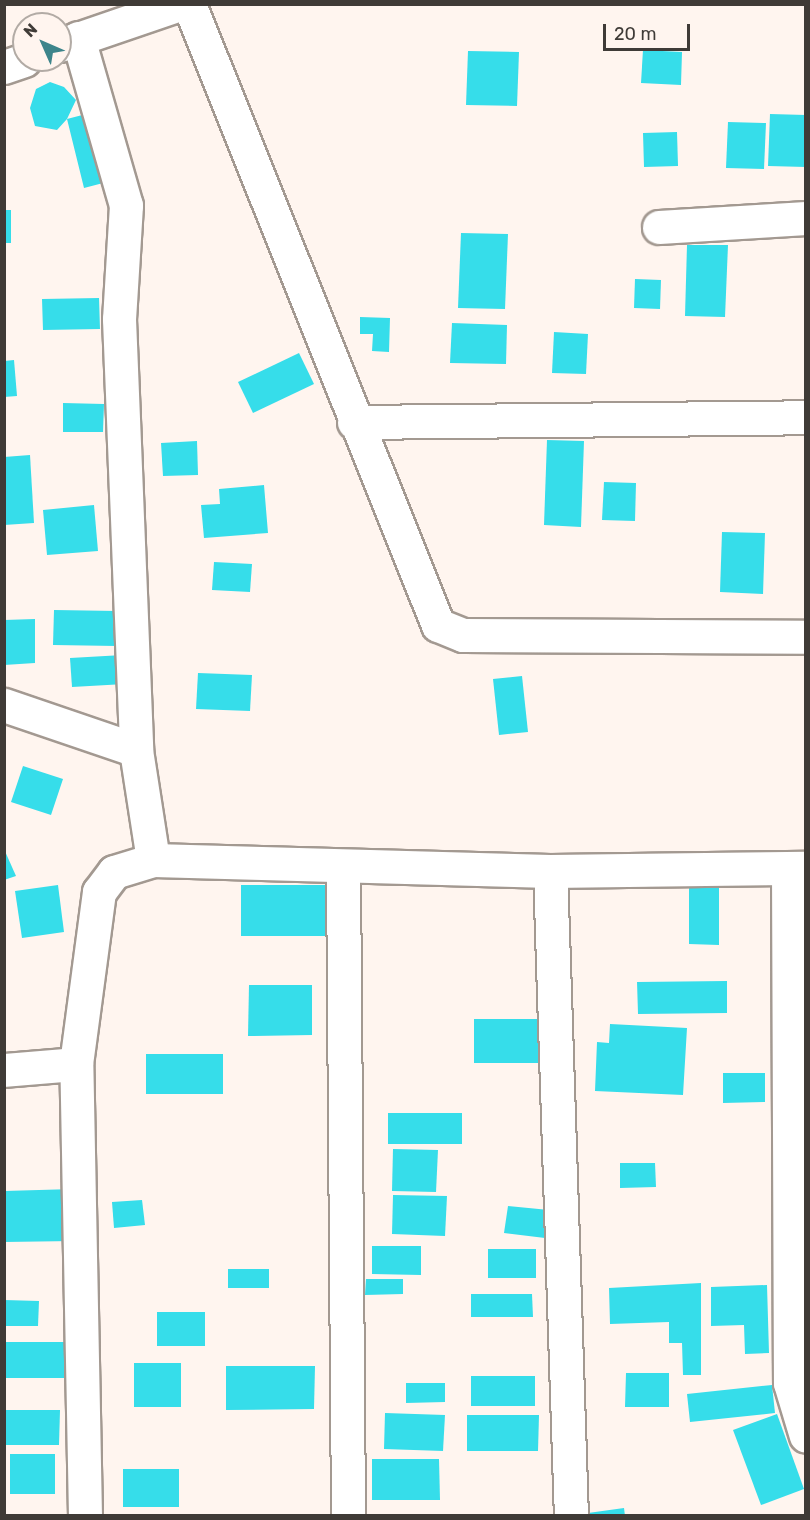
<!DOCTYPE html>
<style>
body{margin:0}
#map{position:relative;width:810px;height:1520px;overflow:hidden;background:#fff5ef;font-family:Rubik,sans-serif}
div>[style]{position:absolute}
.building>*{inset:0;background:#36ddea}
.roads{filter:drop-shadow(2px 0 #a39991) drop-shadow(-2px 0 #a39991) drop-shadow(0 2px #a39991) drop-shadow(0 -2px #a39991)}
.street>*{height:33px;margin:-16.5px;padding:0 16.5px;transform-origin:16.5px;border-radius:16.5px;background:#fff}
span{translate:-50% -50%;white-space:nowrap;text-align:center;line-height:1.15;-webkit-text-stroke:4.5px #fff5ef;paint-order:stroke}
.frame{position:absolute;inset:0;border:6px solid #3f3b37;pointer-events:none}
.north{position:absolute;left:12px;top:12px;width:60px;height:60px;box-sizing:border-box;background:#fff5ef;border:2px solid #b2aba5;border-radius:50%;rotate:315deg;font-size:16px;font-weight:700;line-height:24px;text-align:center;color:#3f3b37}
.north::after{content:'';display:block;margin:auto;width:21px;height:27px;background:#3d858b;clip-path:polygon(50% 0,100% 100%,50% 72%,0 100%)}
.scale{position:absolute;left:603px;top:24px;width:87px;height:27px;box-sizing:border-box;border:3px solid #3f3b37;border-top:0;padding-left:8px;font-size:18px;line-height:21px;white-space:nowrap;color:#3f3b37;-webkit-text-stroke:4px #fff5ef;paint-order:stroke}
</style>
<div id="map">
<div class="building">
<i style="clip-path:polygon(643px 50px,682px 52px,681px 85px,641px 83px)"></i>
<i style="clip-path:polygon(468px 51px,519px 52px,517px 106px,466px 105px)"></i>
<i style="clip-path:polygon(50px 82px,64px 87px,76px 100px,67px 119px,90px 113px,107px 182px,84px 188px,67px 119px,57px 130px,35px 126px,30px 108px,36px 89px)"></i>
<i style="clip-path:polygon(770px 114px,806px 115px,806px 167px,768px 166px)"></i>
<i style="clip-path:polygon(728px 122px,766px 123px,764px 169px,726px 168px)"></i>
<i style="clip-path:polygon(677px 132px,678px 166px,644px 167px,643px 133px)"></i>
<i style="clip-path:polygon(4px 210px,11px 210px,11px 243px,4px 243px)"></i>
<i style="clip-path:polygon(461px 233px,508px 234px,505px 309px,458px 308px)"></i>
<i style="clip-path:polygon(687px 245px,728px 245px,725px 317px,685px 316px)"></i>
<i style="clip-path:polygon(635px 279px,661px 280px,660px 309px,634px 308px)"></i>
<i style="clip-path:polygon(99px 298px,100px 329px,43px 330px,42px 299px)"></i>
<i style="clip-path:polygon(360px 317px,390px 318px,389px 352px,372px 351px,373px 334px,360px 334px)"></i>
<i style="clip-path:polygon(452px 323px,507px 325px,506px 364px,450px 363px)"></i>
<i style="clip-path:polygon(554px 332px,588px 334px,586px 374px,552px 373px)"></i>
<i style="clip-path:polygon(299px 353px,314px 384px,253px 413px,238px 382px)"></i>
<i style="clip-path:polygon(14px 360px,17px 396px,4px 397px,4px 361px)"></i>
<i style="clip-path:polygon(63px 403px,104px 404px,103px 432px,63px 432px)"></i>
<i style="clip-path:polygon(547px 440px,584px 441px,581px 527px,544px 525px)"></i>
<i style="clip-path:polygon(197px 441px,198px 475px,163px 476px,161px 443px)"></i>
<i style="clip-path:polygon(30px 455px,34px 523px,4px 525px,4px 457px)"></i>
<i style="clip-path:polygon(604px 482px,636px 483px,635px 521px,602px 520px)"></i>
<i style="clip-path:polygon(264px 485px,268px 533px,204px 538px,201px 505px,220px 504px,219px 489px)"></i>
<i style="clip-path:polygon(94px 505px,98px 551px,47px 555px,43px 510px)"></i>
<i style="clip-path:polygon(722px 532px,765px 533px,763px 594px,720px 592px)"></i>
<i style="clip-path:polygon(214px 562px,252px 564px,250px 592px,212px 590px)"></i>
<i style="clip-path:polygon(54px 610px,117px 611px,117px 646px,53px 645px)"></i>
<i style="clip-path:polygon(35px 619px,35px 663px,4px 665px,4px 620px)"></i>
<i style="clip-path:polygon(123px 655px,125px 684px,72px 687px,70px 658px)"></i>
<i style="clip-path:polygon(198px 673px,252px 675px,250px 711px,196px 709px)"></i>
<i style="clip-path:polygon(522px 676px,528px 732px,499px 735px,493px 679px)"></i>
<i style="clip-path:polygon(23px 766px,63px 779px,51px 815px,11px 802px)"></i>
<i style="clip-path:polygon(4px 849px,16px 876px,4px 880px)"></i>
<i style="clip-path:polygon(689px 884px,719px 884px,719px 945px,689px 944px)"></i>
<i style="clip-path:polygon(58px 885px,64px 932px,22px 938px,15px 891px)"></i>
<i style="clip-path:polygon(241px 885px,332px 885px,332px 936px,241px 936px)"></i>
<i style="clip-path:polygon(727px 981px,727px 1013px,638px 1014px,637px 982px)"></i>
<i style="clip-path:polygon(249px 985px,312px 985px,312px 1035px,248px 1036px)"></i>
<i style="clip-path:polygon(474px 1019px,542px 1019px,542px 1063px,474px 1063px)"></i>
<i style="clip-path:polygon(610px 1024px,687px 1028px,683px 1095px,595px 1091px,597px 1042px,609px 1043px)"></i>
<i style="clip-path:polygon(146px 1054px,223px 1054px,223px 1094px,146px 1094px)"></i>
<i style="clip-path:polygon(723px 1073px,765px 1073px,765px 1102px,723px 1103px)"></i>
<i style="clip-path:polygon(388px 1113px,462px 1113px,462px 1144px,388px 1144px)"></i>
<i style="clip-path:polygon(393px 1149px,438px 1150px,436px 1192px,392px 1191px)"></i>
<i style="clip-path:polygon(620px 1163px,655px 1163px,656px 1187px,620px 1188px)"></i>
<i style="clip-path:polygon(74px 1189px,74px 1241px,4px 1242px,4px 1191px)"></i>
<i style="clip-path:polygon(393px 1195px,447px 1196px,445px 1236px,392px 1234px)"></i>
<i style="clip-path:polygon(142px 1200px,145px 1225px,114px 1228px,112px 1202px)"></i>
<i style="clip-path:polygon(508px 1206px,549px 1210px,545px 1238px,504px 1233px)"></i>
<i style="clip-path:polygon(372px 1246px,421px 1246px,421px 1275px,372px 1274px)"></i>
<i style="clip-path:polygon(488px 1249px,536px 1249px,536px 1278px,488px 1278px)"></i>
<i style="clip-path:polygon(228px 1269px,269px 1269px,269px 1288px,228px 1288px)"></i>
<i style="clip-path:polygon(366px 1279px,403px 1279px,403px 1294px,365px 1295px)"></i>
<i style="clip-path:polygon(701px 1283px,701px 1375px,683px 1375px,682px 1343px,669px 1343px,669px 1322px,610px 1324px,609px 1288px)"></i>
<i style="clip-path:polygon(767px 1285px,769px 1353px,745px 1354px,744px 1325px,711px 1326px,711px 1287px)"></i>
<i style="clip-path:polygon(471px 1294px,532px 1294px,533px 1317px,471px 1317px)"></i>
<i style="clip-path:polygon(4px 1300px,39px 1301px,38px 1326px,4px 1326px)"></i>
<i style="clip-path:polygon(157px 1312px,205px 1312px,205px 1346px,157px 1346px)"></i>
<i style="clip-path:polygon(6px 1342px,64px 1342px,64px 1378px,6px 1378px)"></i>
<i style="clip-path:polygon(134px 1363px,181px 1363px,181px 1407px,134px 1407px)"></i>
<i style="clip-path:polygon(226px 1366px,315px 1366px,314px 1409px,226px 1410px)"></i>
<i style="clip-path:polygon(626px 1373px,669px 1373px,669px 1407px,625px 1407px)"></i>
<i style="clip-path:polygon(471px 1376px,535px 1376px,535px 1406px,471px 1406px)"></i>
<i style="clip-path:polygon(406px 1383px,445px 1383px,445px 1402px,406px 1403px)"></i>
<i style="clip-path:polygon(772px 1385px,775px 1413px,690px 1422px,687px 1394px)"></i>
<i style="clip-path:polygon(4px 1410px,60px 1410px,59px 1445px,4px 1445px)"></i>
<i style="clip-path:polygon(385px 1413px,445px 1415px,443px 1451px,384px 1449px)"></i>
<i style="clip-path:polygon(777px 1414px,804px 1489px,761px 1505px,733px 1430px)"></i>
<i style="clip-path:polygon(467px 1415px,539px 1415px,538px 1451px,467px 1451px)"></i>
<i style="clip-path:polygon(10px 1454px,55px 1454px,55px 1494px,10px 1494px)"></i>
<i style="clip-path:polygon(372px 1459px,439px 1459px,440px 1500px,372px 1500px)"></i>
<i style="clip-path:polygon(123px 1469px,179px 1469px,179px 1507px,123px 1507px)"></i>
<i style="clip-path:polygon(624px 1508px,625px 1516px,588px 1516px,588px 1513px)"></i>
</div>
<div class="roads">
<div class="street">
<i style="left:189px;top:4px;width:669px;rotate:68.15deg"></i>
<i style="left:438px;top:625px;width:27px;rotate:22deg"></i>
<i style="left:463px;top:635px;width:343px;rotate:0.3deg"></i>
<i style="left:78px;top:38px;width:174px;rotate:74deg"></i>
<i style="left:126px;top:205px;width:114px;rotate:93.5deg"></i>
<i style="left:119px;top:319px;width:431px;rotate:87.7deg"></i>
<i style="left:136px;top:750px;width:111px;rotate:81.2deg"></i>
<i style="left:60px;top:45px;width:127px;rotate:-18.9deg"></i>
<i style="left:4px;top:67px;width:21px;rotate:-19deg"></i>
<i style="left:659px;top:227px;width:147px;rotate:-3.5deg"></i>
<i style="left:354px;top:422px;width:452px;rotate:-0.6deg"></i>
<i style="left:4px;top:705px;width:139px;rotate:18.8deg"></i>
<i style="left:343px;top:867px;width:649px;rotate:89.56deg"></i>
<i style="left:788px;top:869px;width:514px;rotate:89.78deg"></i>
<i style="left:790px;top:1383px;width:55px;rotate:73.2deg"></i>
<i style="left:550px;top:871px;width:645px;rotate:88.14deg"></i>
<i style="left:4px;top:1070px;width:72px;rotate:-4.8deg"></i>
<i style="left:85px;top:1516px;width:452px;rotate:-91.1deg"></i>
<i style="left:76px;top:1064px;width:174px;rotate:-82.4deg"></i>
<i style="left:99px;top:892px;width:25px;rotate:-53deg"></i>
<i style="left:114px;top:872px;width:41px;rotate:-17.1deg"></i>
<i style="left:153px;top:860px;width:397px;rotate:1.6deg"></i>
<i style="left:550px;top:871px;width:256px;rotate:-0.7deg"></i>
</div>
</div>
<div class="frame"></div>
<div class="north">N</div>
<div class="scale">20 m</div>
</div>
